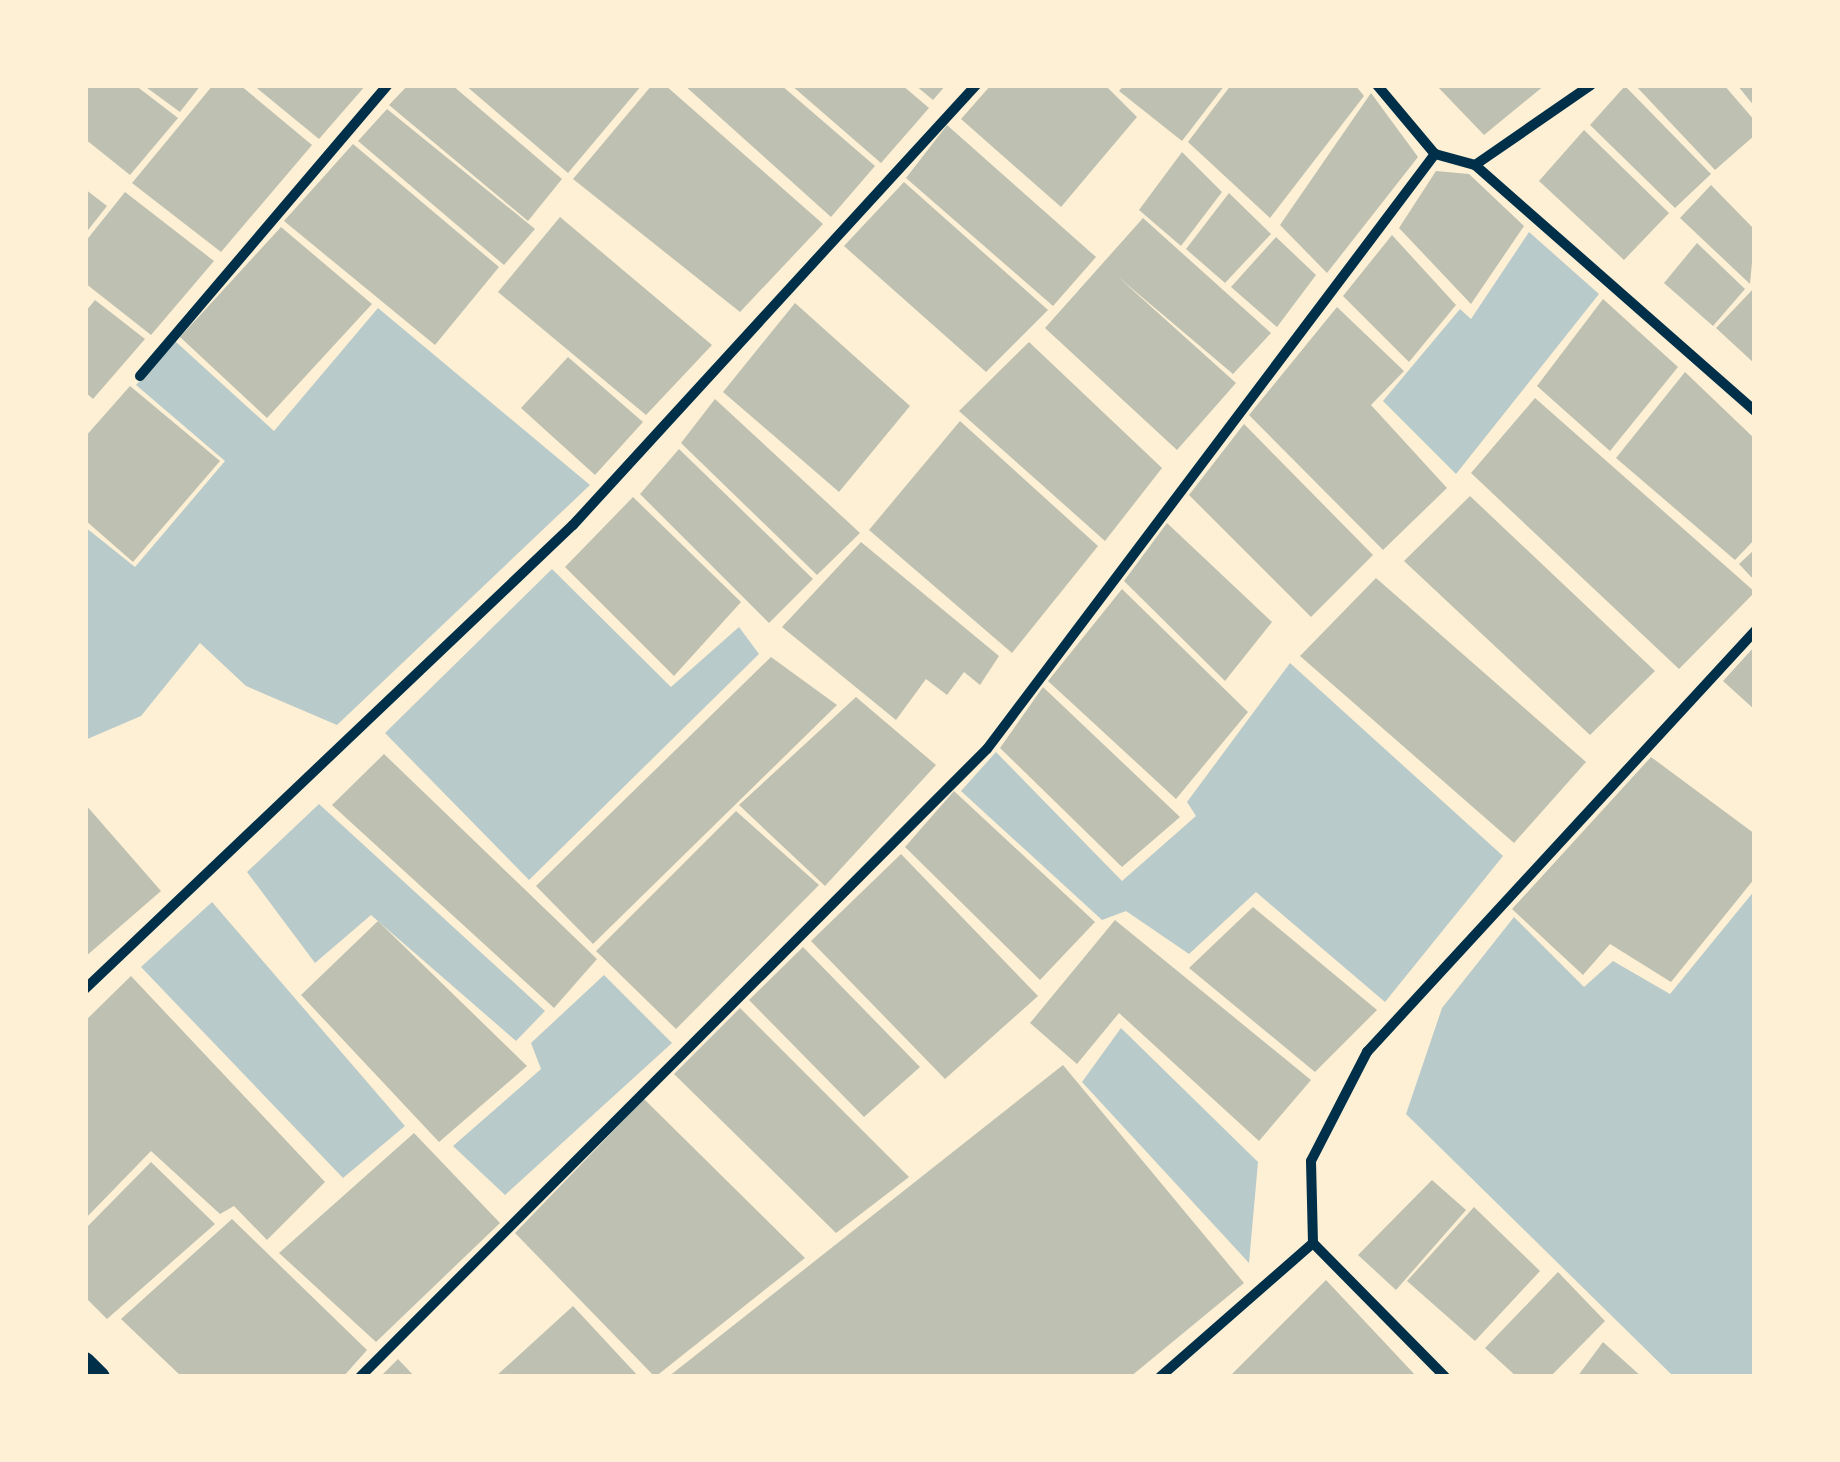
<!DOCTYPE html>
<style>
body{margin:0}
#map{position:relative;width:1840px;height:1462px;overflow:hidden;background:#fdf0d5;font-family:Barlow,sans-serif}
div>[style]{position:absolute}
.green>*{inset:0;background:#b9caca}
.building>*{inset:0;background:#bec0b2}
.minor>*{height:10px;margin:-5px;padding:0 5px;transform-origin:5px;border-radius:5px;background:#003049}
.secondary>*{height:20px;margin:-10px;padding:0 10px;transform-origin:10px;border-radius:10px;background:#003049}
span{translate:-50% -50%;white-space:nowrap;text-align:center;line-height:1.15;-webkit-text-stroke:8px #fdf0d5;paint-order:stroke}
.frame{position:absolute;inset:0;border:88px solid #fdf0d5;pointer-events:none}
</style>
<div id="map">
<div class="green">
<i style="clip-path:polygon(1529px 232px,1599px 294px,1456px 474px,1383px 401px,1460px 309px,1471px 319px)"></i>
<i style="clip-path:polygon(378px 308px,590px 485px,337px 725px,246px 686px,200px 643px,141px 716px,85px 740px,85px 527px,135px 567px,225px 461px,136px 385px,175px 341px,274px 431px)"></i>
<i style="clip-path:polygon(552px 569px,671px 687px,739px 627px,759px 654px,529px 880px,385px 733px)"></i>
<i style="clip-path:polygon(1290px 663px,1503px 856px,1385px 1002px,1256px 892px,1189px 954px,1126px 911px,1102px 920px,961px 791px,996px 752px,1122px 881px,1196px 816px,1187px 802px)"></i>
<i style="clip-path:polygon(319px 804px,545px 1011px,516px 1041px,371px 915px,315px 963px,247px 872px)"></i>
<i style="clip-path:polygon(1755px 890px,1755px 1377px,1674px 1377px,1406px 1114px,1442px 1008px,1514px 917px,1584px 987px,1613px 961px,1670px 994px)"></i>
<i style="clip-path:polygon(212px 902px,405px 1126px,343px 1178px,141px 967px)"></i>
<i style="clip-path:polygon(604px 975px,672px 1043px,505px 1195px,453px 1146px,541px 1069px,531px 1043px)"></i>
<i style="clip-path:polygon(1121px 1028px,1258px 1162px,1249px 1263px,1082px 1082px)"></i>
</div>
<div class="building">
<i style="clip-path:polygon(85px 85px,135px 85px,178px 118px,130px 175px,85px 139px)"></i>
<i style="clip-path:polygon(143px 85px,201px 85px,180px 112px)"></i>
<i style="clip-path:polygon(213px 85px,240px 85px,312px 145px,221px 252px,132px 183px)"></i>
<i style="clip-path:polygon(253px 85px,366px 85px,319px 139px)"></i>
<i style="clip-path:polygon(408px 85px,452px 85px,562px 179px,528px 221px,389px 105px)"></i>
<i style="clip-path:polygon(465px 85px,642px 85px,568px 173px)"></i>
<i style="clip-path:polygon(652px 85px,665px 85px,823px 224px,740px 312px,573px 179px)"></i>
<i style="clip-path:polygon(684px 85px,781px 85px,875px 166px,831px 217px)"></i>
<i style="clip-path:polygon(791px 85px,902px 85px,929px 108px,881px 163px)"></i>
<i style="clip-path:polygon(915px 85px,946px 85px,933px 100px)"></i>
<i style="clip-path:polygon(991px 85px,1105px 85px,1137px 117px,1061px 207px,961px 119px)"></i>
<i style="clip-path:polygon(1124px 85px,1225px 85px,1182px 141px,1119px 91px)"></i>
<i style="clip-path:polygon(1231px 85px,1355px 85px,1364px 96px,1270px 218px,1188px 142px)"></i>
<i style="clip-path:polygon(1436px 85px,1545px 85px,1484px 135px)"></i>
<i style="clip-path:polygon(1635px 85px,1724px 85px,1755px 121px,1755px 135px,1715px 170px)"></i>
<i style="clip-path:polygon(1737px 85px,1755px 85px,1755px 107px)"></i>
<i style="clip-path:polygon(1625px 86px,1711px 174px,1675px 208px,1590px 125px)"></i>
<i style="clip-path:polygon(1371px 93px,1418px 157px,1327px 273px,1280px 225px)"></i>
<i style="clip-path:polygon(387px 109px,535px 229px,504px 265px,358px 141px)"></i>
<i style="clip-path:polygon(947px 125px,1096px 257px,1053px 306px,906px 178px)"></i>
<i style="clip-path:polygon(1584px 130px,1669px 213px,1624px 260px,1539px 181px)"></i>
<i style="clip-path:polygon(353px 144px,499px 267px,435px 345px,284px 221px)"></i>
<i style="clip-path:polygon(1182px 152px,1222px 192px,1181px 246px,1139px 210px)"></i>
<i style="clip-path:polygon(1436px 171px,1469px 174px,1524px 226px,1471px 304px,1399px 228px)"></i>
<i style="clip-path:polygon(904px 182px,1048px 310px,986px 372px,844px 246px)"></i>
<i style="clip-path:polygon(1711px 185px,1755px 230px,1750px 284px,1680px 218px)"></i>
<i style="clip-path:polygon(85px 189px,107px 206px,85px 234px)"></i>
<i style="clip-path:polygon(125px 192px,214px 261px,151px 335px,85px 283px,85px 242px)"></i>
<i style="clip-path:polygon(1229px 193px,1271px 234px,1225px 283px,1186px 249px)"></i>
<i style="clip-path:polygon(560px 217px,712px 345px,646px 415px,498px 292px)"></i>
<i style="clip-path:polygon(1143px 218px,1271px 333px,1233px 374px,1117px 276px,1236px 383px,1177px 450px,1045px 328px)"></i>
<i style="clip-path:polygon(281px 227px,372px 304px,267px 418px,180px 337px)"></i>
<i style="clip-path:polygon(1392px 235px,1456px 305px,1409px 362px,1343px 296px)"></i>
<i style="clip-path:polygon(1276px 237px,1316px 275px,1277px 327px,1231px 287px)"></i>
<i style="clip-path:polygon(1697px 243px,1745px 289px,1713px 326px,1664px 283px)"></i>
<i style="clip-path:polygon(1755px 287px,1755px 364px,1716px 328px)"></i>
<i style="clip-path:polygon(1603px 299px,1678px 367px,1610px 451px,1537px 386px)"></i>
<i style="clip-path:polygon(95px 300px,145px 339px,93px 399px,85px 392px,85px 312px)"></i>
<i style="clip-path:polygon(795px 303px,910px 406px,839px 492px,723px 392px)"></i>
<i style="clip-path:polygon(1337px 307px,1404px 371px,1371px 405px,1447px 488px,1383px 550px,1249px 415px)"></i>
<i style="clip-path:polygon(1029px 342px,1162px 468px,1105px 541px,959px 411px)"></i>
<i style="clip-path:polygon(568px 357px,643px 422px,595px 475px,521px 408px)"></i>
<i style="clip-path:polygon(1685px 372px,1755px 439px,1755px 539px,1735px 560px,1616px 458px)"></i>
<i style="clip-path:polygon(130px 386px,220px 461px,133px 562px,85px 520px,85px 437px)"></i>
<i style="clip-path:polygon(1535px 398px,1755px 592px,1679px 669px,1471px 473px)"></i>
<i style="clip-path:polygon(715px 399px,860px 533px,817px 575px,681px 443px)"></i>
<i style="clip-path:polygon(960px 421px,1098px 546px,1012px 653px,869px 530px)"></i>
<i style="clip-path:polygon(1244px 424px,1373px 555px,1311px 617px,1189px 495px)"></i>
<i style="clip-path:polygon(679px 449px,813px 579px,769px 623px,640px 494px)"></i>
<i style="clip-path:polygon(1470px 496px,1655px 671px,1590px 735px,1404px 561px)"></i>
<i style="clip-path:polygon(633px 497px,741px 602px,674px 676px,565px 567px)"></i>
<i style="clip-path:polygon(1167px 523px,1272px 622px,1225px 681px,1124px 581px)"></i>
<i style="clip-path:polygon(861px 542px,999px 656px,980px 685px,964px 672px,947px 695px,926px 679px,896px 720px,782px 627px)"></i>
<i style="clip-path:polygon(1755px 549px,1755px 581px,1739px 564px)"></i>
<i style="clip-path:polygon(1376px 578px,1586px 762px,1514px 843px,1300px 656px)"></i>
<i style="clip-path:polygon(1122px 589px,1248px 712px,1176px 799px,1048px 681px)"></i>
<i style="clip-path:polygon(1755px 646px,1755px 710px,1723px 681px)"></i>
<i style="clip-path:polygon(771px 657px,837px 705px,593px 944px,536px 886px)"></i>
<i style="clip-path:polygon(1043px 687px,1180px 817px,1122px 867px,1000px 748px)"></i>
<i style="clip-path:polygon(856px 697px,936px 765px,825px 886px,739px 805px)"></i>
<i style="clip-path:polygon(384px 754px,597px 959px,554px 1008px,332px 805px)"></i>
<i style="clip-path:polygon(1651px 757px,1755px 834px,1755px 878px,1671px 982px,1610px 944px,1583px 975px,1512px 909px)"></i>
<i style="clip-path:polygon(954px 791px,1095px 922px,1040px 980px,905px 847px)"></i>
<i style="clip-path:polygon(85px 804px,161px 891px,85px 957px)"></i>
<i style="clip-path:polygon(736px 811px,819px 885px,676px 1029px,596px 951px)"></i>
<i style="clip-path:polygon(901px 854px,1038px 996px,945px 1079px,811px 941px)"></i>
<i style="clip-path:polygon(1253px 907px,1377px 1010px,1315px 1072px,1189px 968px)"></i>
<i style="clip-path:polygon(1115px 920px,1311px 1080px,1259px 1141px,1119px 1013px,1077px 1064px,1030px 1023px)"></i>
<i style="clip-path:polygon(378px 921px,527px 1066px,439px 1142px,301px 995px)"></i>
<i style="clip-path:polygon(803px 947px,920px 1067px,864px 1117px,749px 1000px)"></i>
<i style="clip-path:polygon(131px 976px,325px 1182px,267px 1240px,234px 1206px,220px 1214px,151px 1151px,85px 1219px,85px 1021px)"></i>
<i style="clip-path:polygon(740px 1008px,909px 1177px,836px 1233px,674px 1074px)"></i>
<i style="clip-path:polygon(1063px 1065px,1244px 1283px,1130px 1377px,668px 1377px)"></i>
<i style="clip-path:polygon(644px 1099px,805px 1258px,655px 1377px,515px 1233px)"></i>
<i style="clip-path:polygon(414px 1133px,500px 1223px,376px 1342px,279px 1253px)"></i>
<i style="clip-path:polygon(151px 1162px,215px 1224px,107px 1319px,85px 1297px,85px 1229px)"></i>
<i style="clip-path:polygon(1432px 1180px,1466px 1210px,1396px 1290px,1358px 1255px)"></i>
<i style="clip-path:polygon(1474px 1207px,1540px 1271px,1475px 1341px,1407px 1281px)"></i>
<i style="clip-path:polygon(232px 1219px,367px 1350px,343px 1377px,182px 1377px,121px 1319px)"></i>
<i style="clip-path:polygon(1558px 1272px,1605px 1321px,1550px 1377px,1517px 1377px,1485px 1348px)"></i>
<i style="clip-path:polygon(1326px 1280px,1417px 1377px,1229px 1377px)"></i>
<i style="clip-path:polygon(573px 1306px,639px 1377px,495px 1377px)"></i>
<i style="clip-path:polygon(1603px 1342px,1642px 1377px,1577px 1377px)"></i>
<i style="clip-path:polygon(398px 1359px,415px 1377px,380px 1377px)"></i>
</div>
<div class="minor">
<i style="left:1377px;top:85px;width:90px;rotate:50deg"></i>
<i style="left:1435px;top:154px;width:41px;rotate:15.4deg"></i>
<i style="left:1475px;top:165px;width:373px;rotate:41.3deg"></i>
<i style="left:1475px;top:165px;width:141px;rotate:-34.6deg"></i>
<i style="left:140px;top:376px;width:382px;rotate:-49.6deg"></i>
<i style="left:85px;top:989px;width:673px;rotate:-43.56deg"></i>
<i style="left:573px;top:525px;width:597px;rotate:-47.51deg"></i>
<i style="left:1313px;top:1243px;width:188px;rotate:45.4deg"></i>
<i style="left:360px;top:1377px;width:887px;rotate:-45.05deg"></i>
<i style="left:987px;top:749px;width:745px;rotate:-53.02deg"></i>
<i style="left:1160px;top:1377px;width:203px;rotate:-41.2deg"></i>
<i style="left:1313px;top:1243px;width:82px;rotate:-91.4deg"></i>
<i style="left:1311px;top:1161px;width:123px;rotate:-62.8deg"></i>
<i style="left:1367px;top:1052px;width:573px;rotate:-47.34deg"></i>
</div>
<div class="secondary">
<i style="left:85px;top:1362px;width:21px;rotate:45deg"></i>
</div>
<div class="frame"></div>
</div>
